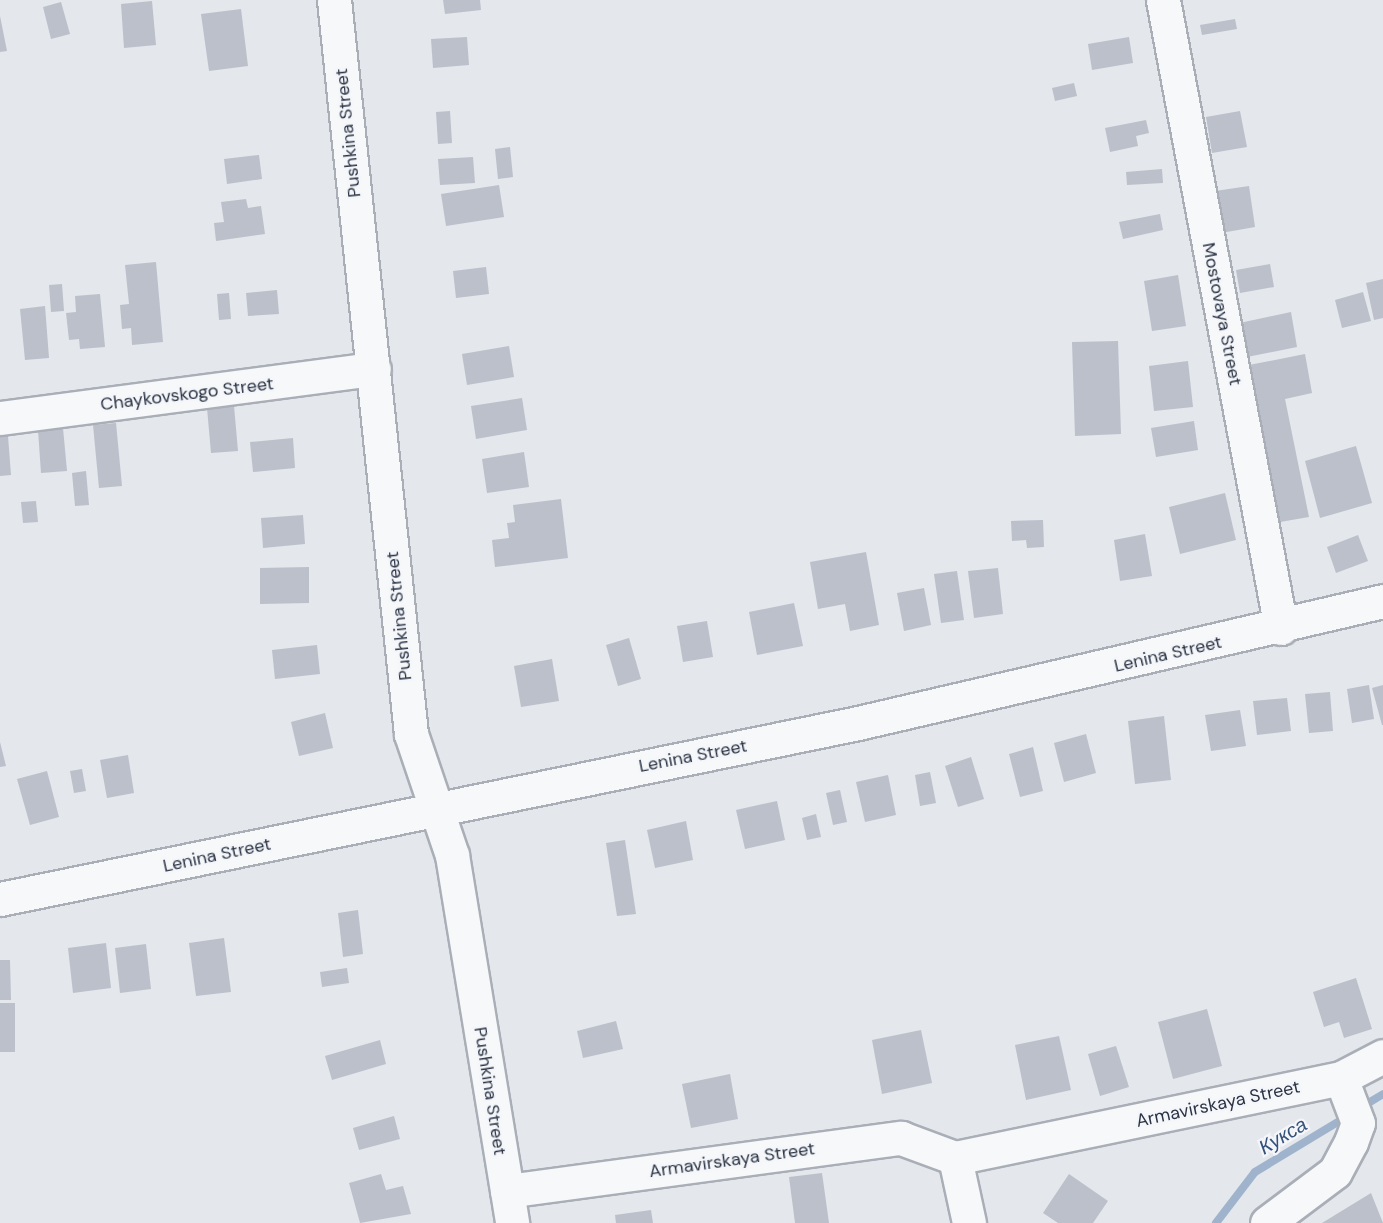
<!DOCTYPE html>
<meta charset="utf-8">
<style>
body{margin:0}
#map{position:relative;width:1383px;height:1223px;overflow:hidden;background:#e4e7ec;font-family:"DM Sans",sans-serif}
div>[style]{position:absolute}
.stream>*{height:8px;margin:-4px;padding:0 4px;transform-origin:4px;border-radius:4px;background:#9fb4cc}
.building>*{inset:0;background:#bbc0ca}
.roads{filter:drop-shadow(2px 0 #a9aeb7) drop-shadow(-2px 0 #a9aeb7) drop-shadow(0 2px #a9aeb7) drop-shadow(0 -2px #a9aeb7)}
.minor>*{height:33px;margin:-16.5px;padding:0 16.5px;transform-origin:16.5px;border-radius:16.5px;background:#f7f8fa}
span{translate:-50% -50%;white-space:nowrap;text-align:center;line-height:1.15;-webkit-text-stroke:4.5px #f4f6f9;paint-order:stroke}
.street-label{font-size:18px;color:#2b3445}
.water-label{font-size:20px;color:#34527a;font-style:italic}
</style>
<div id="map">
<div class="stream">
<i style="left:1360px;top:1108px;width:27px;rotate:-31deg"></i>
<i style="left:1216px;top:1223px;width:64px;rotate:-52.6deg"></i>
<i style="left:1255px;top:1172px;width:109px;rotate:-31.1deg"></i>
</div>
<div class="building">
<i style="clip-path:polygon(443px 0,480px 0,481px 10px,445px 14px)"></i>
<i style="clip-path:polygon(152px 1px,156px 45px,124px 48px,121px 4px)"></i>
<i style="clip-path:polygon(61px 2px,70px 34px,51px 39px,43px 7px)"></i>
<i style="clip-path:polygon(241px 9px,248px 66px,209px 71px,201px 14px)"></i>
<i style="clip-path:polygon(0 16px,7px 51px,0 52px)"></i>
<i style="clip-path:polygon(1235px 19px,1237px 29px,1202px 35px,1200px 25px)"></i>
<i style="clip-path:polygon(467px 37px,469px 65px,433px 68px,431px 39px)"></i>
<i style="clip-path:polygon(1129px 37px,1133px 63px,1092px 70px,1088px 44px)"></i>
<i style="clip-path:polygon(1074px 83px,1077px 96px,1055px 101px,1052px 88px)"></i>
<i style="clip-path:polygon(450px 111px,452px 143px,438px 144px,436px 112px)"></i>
<i style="clip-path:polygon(1240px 111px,1247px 147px,1212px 153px,1206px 117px)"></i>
<i style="clip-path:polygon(1146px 120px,1149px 133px,1136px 136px,1138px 146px,1110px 152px,1105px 128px)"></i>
<i style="clip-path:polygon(510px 147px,513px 177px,498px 179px,495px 149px)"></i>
<i style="clip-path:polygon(259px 155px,262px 179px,227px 184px,224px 159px)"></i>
<i style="clip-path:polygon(473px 157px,475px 183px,440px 185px,438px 159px)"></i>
<i style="clip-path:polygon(1162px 169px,1163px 183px,1127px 185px,1126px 172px)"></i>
<i style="clip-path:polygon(499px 185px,504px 217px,446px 226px,441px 194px)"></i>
<i style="clip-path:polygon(1249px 186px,1255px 227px,1221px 233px,1215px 191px)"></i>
<i style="clip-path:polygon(246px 199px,248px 208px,261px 206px,265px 234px,216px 241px,214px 223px,224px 222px,221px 202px)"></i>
<i style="clip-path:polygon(1160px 214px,1163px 230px,1123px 239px,1119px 222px)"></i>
<i style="clip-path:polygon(156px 262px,163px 342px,132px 345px,131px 328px,122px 329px,120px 305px,129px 304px,125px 265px)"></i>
<i style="clip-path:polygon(1270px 264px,1274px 287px,1240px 293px,1236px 270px)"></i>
<i style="clip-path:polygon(486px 267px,489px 294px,456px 298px,453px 271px)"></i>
<i style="clip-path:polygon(1178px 275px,1186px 326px,1152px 331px,1144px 281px)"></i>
<i style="clip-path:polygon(1383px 279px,1383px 318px,1374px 320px,1366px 283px)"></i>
<i style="clip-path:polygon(62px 284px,64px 311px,51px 312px,49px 285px)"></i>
<i style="clip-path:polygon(277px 290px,279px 314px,248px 316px,246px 293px)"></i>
<i style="clip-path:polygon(1363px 292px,1371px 321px,1342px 328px,1335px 300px)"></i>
<i style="clip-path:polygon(229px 293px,231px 319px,219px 320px,217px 294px)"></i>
<i style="clip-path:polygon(100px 294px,105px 347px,80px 349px,79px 339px,69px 340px,66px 313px,76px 312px,75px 296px)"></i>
<i style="clip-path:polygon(45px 306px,49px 358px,25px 360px,20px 309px)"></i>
<i style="clip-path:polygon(1291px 312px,1297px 347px,1242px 358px,1235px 324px)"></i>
<i style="clip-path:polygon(1118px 341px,1121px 434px,1075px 436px,1072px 342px)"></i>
<i style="clip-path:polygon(509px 346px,514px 377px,467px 385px,462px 354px)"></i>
<i style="clip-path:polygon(1305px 354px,1312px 393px,1285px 399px,1309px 517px,1280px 522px,1249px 365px)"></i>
<i style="clip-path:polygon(1188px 361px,1193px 407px,1154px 411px,1149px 366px)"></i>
<i style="clip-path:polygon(522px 398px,527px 430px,476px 439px,471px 406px)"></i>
<i style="clip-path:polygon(234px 406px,238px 451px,211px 453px,207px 408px)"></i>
<i style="clip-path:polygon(1194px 421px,1198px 450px,1156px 457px,1151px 428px)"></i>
<i style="clip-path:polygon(116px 423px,122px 486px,99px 488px,93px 425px)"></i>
<i style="clip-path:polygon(63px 428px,67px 471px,41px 473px,38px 430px)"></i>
<i style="clip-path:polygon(0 436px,8px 436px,11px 475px,0 476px)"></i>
<i style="clip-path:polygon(293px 438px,295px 468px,253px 472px,250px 442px)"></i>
<i style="clip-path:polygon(1356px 446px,1372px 503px,1320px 518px,1305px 461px)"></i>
<i style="clip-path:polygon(524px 452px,529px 487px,487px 493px,482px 459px)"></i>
<i style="clip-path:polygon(86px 471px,89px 505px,75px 506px,72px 473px)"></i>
<i style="clip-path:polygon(1225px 493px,1236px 540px,1180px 554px,1169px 507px)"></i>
<i style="clip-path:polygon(561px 499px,568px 558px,495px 567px,492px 540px,509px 538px,507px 523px,515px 522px,513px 505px)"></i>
<i style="clip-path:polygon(36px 501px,38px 522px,23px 523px,21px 502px)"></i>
<i style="clip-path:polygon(303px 515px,305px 544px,263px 548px,261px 518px)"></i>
<i style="clip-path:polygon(1043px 520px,1044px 547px,1027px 548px,1026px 540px,1012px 541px,1011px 521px)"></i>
<i style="clip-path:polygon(1145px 534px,1152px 576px,1120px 581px,1114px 540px)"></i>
<i style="clip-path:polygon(1358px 535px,1368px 561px,1336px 573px,1327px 547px)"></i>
<i style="clip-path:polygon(866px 552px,879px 625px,850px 631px,845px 604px,818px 609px,810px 562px)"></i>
<i style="clip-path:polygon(309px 567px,309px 603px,260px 604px,260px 568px)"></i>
<i style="clip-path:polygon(998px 568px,1003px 614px,974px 618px,968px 571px)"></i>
<i style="clip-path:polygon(957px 571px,964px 620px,941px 623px,934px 574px)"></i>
<i style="clip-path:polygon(924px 588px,931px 625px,904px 631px,897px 593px)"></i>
<i style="clip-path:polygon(794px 603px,803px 646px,757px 655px,749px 612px)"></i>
<i style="clip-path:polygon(707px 621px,713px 657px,683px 662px,677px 626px)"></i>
<i style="clip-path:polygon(629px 638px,641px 679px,618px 686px,606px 645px)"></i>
<i style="clip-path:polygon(317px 645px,320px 674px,275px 679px,272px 650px)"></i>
<i style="clip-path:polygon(552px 659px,559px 701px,521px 707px,514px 666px)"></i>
<i style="clip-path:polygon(1369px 685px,1374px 719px,1352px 723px,1347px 689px)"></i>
<i style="clip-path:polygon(1383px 685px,1383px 725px,1382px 725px,1372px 688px)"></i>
<i style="clip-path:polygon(1330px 692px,1333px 731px,1309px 733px,1305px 694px)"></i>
<i style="clip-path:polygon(1287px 698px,1291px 731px,1257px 735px,1253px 701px)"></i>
<i style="clip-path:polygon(1240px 710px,1246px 746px,1211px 751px,1205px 715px)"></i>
<i style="clip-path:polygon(325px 713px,333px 748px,299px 756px,291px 722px)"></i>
<i style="clip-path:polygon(1164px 716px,1171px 780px,1135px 784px,1128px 721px)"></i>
<i style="clip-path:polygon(1086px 734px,1096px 773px,1064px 782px,1054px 743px)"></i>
<i style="clip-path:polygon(0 742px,6px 766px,0 767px)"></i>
<i style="clip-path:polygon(1033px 747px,1043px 791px,1020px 797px,1009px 754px)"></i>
<i style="clip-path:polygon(128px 755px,134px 793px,107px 798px,100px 760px)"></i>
<i style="clip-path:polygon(971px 757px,984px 799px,958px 807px,945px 766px)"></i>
<i style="clip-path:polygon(82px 769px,86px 791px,74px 793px,70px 771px)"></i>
<i style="clip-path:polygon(47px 771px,59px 817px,30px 825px,17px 779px)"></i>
<i style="clip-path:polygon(930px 772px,936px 803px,920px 806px,915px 775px)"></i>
<i style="clip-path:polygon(888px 775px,896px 815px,865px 822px,856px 782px)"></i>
<i style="clip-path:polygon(840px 790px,847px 822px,833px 825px,826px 793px)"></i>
<i style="clip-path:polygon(777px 801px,785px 840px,745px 849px,736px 810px)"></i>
<i style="clip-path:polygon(816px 814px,821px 837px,807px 840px,802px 818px)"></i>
<i style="clip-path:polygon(686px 821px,693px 860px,655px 868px,647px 830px)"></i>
<i style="clip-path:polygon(625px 840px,636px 914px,617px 916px,606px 843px)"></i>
<i style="clip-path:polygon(358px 910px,363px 954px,343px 957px,338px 913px)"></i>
<i style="clip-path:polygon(224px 938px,231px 992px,196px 996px,189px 943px)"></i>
<i style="clip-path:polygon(106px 943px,111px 988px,73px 993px,68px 948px)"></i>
<i style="clip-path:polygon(146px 944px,151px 989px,120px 993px,115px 948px)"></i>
<i style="clip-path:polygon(0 960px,10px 960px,11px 1000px,0 1000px)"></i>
<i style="clip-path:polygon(347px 968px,349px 983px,322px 987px,320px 972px)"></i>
<i style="clip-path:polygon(1356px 978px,1372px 1029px,1344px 1038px,1339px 1022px,1324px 1027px,1313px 992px)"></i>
<i style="clip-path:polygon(0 1003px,15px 1003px,15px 1052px,0 1052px)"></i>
<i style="clip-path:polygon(1207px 1009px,1222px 1066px,1173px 1079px,1158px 1022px)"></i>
<i style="clip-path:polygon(616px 1021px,623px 1049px,583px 1058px,577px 1031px)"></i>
<i style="clip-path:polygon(921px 1030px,932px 1083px,882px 1094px,872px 1040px)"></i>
<i style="clip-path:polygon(1059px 1036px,1071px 1090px,1026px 1100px,1015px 1045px)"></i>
<i style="clip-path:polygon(380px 1040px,386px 1064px,332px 1080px,325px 1056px)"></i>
<i style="clip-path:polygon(1116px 1046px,1129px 1087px,1100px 1096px,1088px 1054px)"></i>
<i style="clip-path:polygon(730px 1074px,738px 1119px,691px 1128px,682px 1084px)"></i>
<i style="clip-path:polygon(394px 1116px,400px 1139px,359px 1150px,353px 1128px)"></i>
<i style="clip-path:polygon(822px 1173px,829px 1223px,795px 1223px,789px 1177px)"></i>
<i style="clip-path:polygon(381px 1174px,386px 1190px,403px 1186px,411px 1214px,360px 1223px,349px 1183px)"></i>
<i style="clip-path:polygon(1069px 1174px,1108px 1201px,1093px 1223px,1058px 1223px,1043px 1213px)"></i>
<i style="clip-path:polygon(1371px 1193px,1383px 1223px,1322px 1223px)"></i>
<i style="clip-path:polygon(651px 1210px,653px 1223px,616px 1223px,615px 1215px)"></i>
</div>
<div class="roads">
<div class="minor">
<i style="left:334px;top:0;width:738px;rotate:84.01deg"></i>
<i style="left:411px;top:734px;width:128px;rotate:71.3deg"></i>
<i style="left:452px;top:855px;width:373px;rotate:80.7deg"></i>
<i style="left:1163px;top:0;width:639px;rotate:79.36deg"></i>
<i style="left:0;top:418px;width:377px;rotate:-7.5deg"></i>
<i style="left:0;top:899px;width:876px;rotate:-11.59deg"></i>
<i style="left:858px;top:723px;width:539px;rotate:-13.08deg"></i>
<i style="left:955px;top:1158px;width:66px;rotate:77.8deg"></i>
<i style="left:507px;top:1191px;width:398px;rotate:-7.7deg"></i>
<i style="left:901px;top:1138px;width:58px;rotate:20.3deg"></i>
<i style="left:955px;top:1158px;width:394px;rotate:-11.7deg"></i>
<i style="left:1341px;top:1078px;width:47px;rotate:-27.6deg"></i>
<i style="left:1267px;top:1223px;width:85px;rotate:-36.9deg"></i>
<i style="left:1335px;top:1172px;width:34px;rotate:-62deg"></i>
<i style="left:1351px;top:1142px;width:20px;rotate:-70deg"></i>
<i style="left:1358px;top:1123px;width:48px;rotate:-110.7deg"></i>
</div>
</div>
<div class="street-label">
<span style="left:348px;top:133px;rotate:-96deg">Pushkina Street</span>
<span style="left:1222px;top:314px;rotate:79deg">Mostovaya Street</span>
<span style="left:187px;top:394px;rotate:-7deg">Chaykovskogo Street</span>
<span style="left:399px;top:616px;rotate:-96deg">Pushkina Street</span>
<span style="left:1168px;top:654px;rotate:-13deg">Lenina Street</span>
<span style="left:693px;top:756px;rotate:-11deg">Lenina Street</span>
<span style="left:217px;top:855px;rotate:-12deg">Lenina Street</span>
<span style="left:490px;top:1091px;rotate:81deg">Pushkina Street</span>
<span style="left:1218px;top:1104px;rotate:-12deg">Armavirskaya Street</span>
<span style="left:732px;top:1160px;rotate:-8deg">Armavirskaya Street</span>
</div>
<div class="water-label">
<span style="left:1283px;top:1136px;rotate:-31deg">Кукса</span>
</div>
</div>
